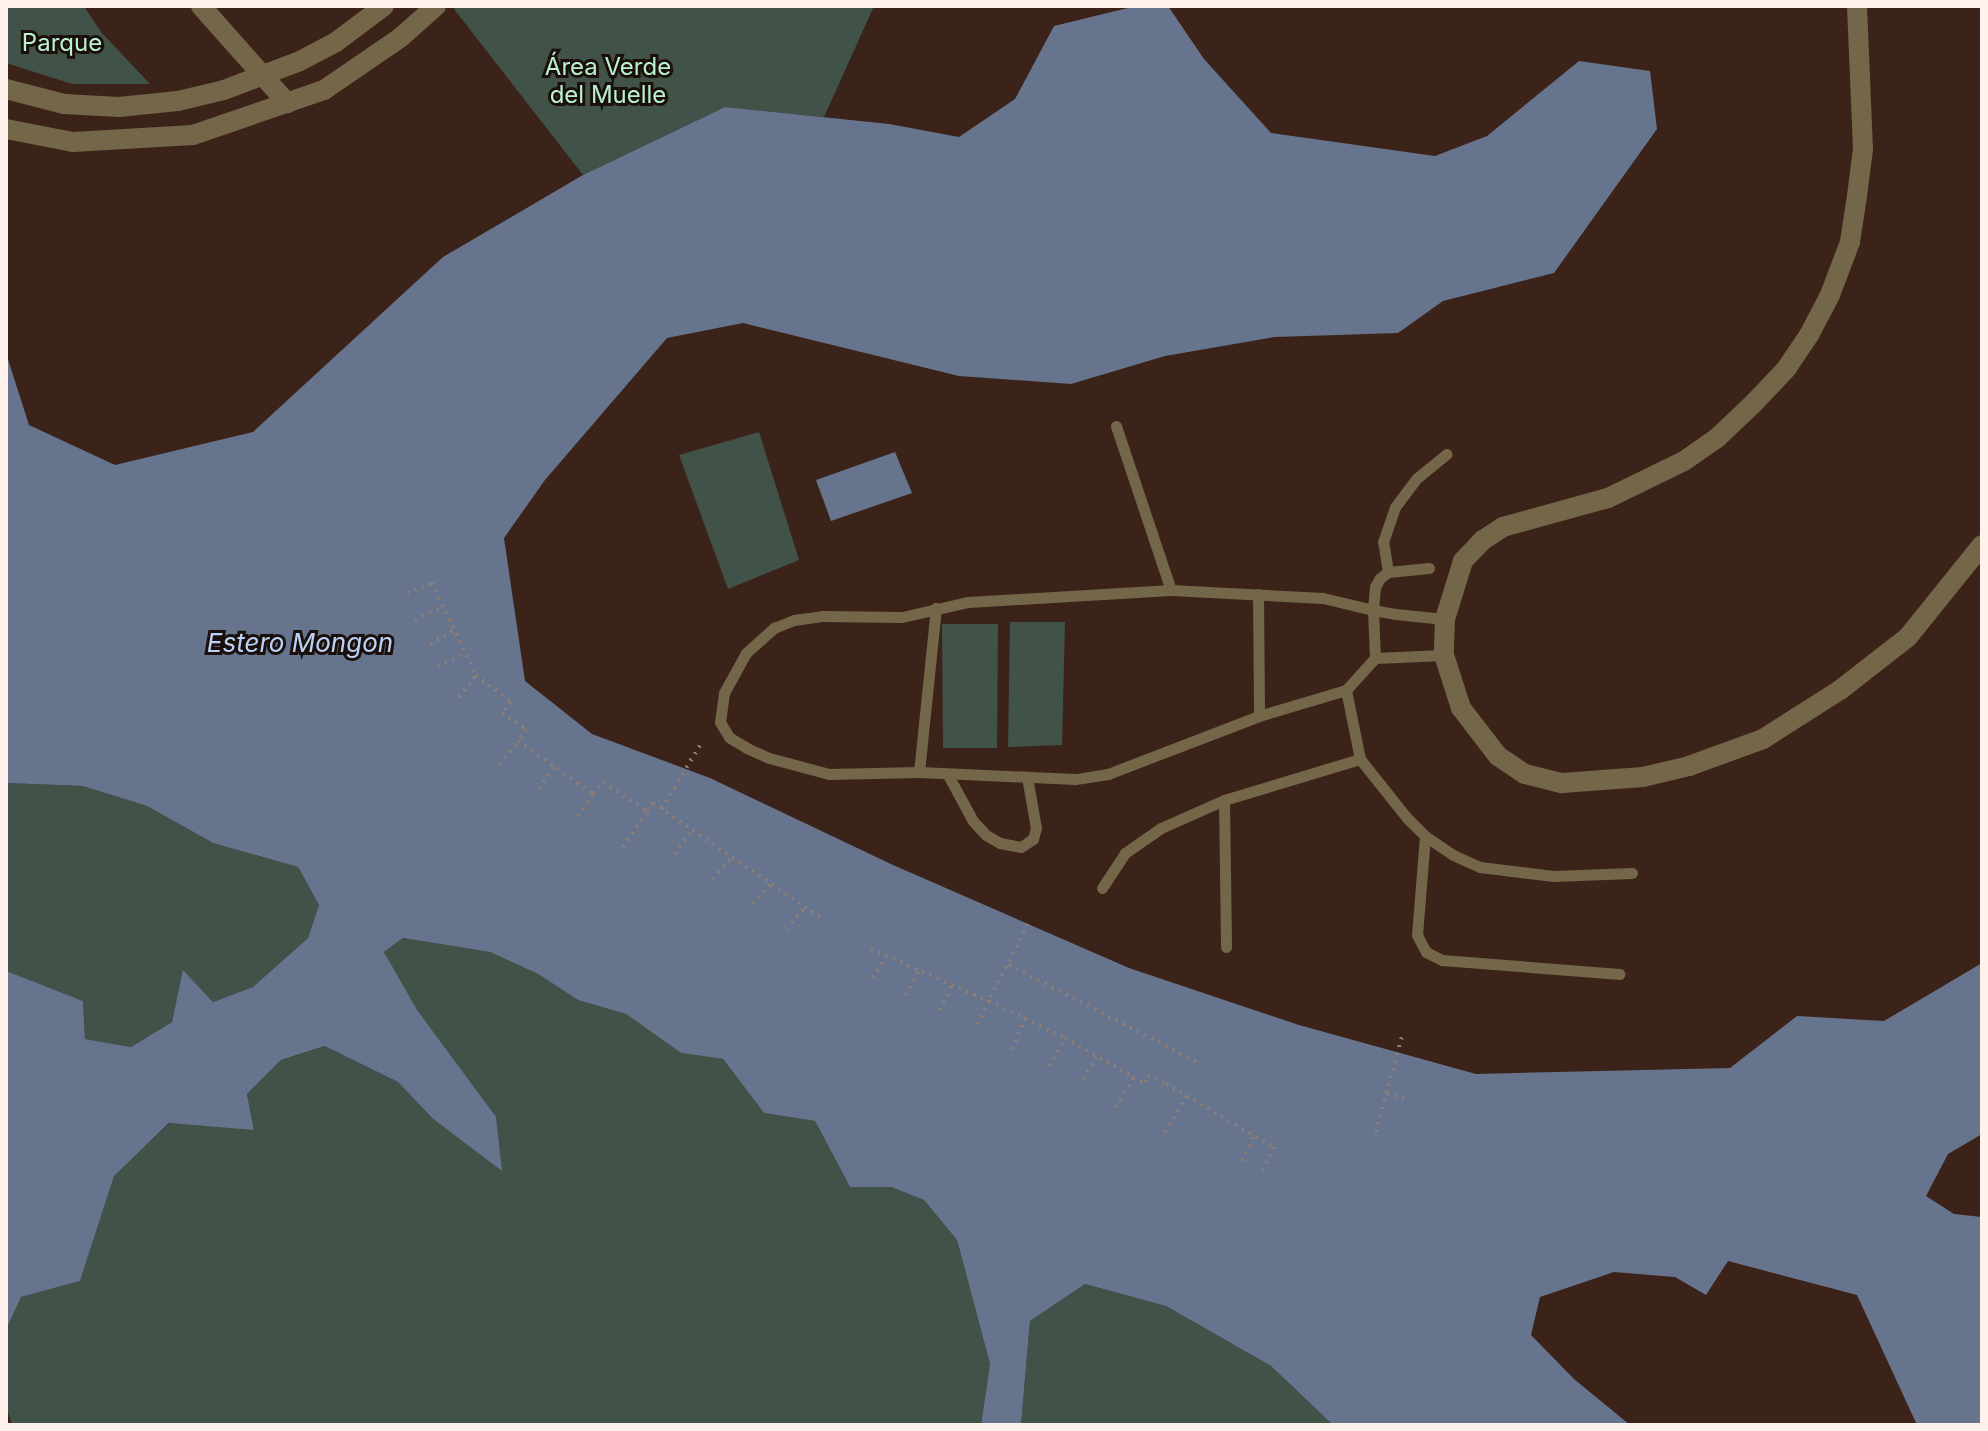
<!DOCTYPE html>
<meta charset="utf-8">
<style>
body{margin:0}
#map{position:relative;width:1988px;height:1431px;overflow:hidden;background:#3b2319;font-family:Inter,sans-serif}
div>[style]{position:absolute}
.green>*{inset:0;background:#415248}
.water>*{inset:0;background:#66748d}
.path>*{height:4px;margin-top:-2px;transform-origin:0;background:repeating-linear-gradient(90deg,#907d75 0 2px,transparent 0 8px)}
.service>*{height:11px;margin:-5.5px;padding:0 5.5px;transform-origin:5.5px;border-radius:5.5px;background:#746649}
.minor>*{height:20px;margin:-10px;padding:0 10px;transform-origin:10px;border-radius:10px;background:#746649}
span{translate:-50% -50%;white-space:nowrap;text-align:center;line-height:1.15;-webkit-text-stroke:6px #1a0f0b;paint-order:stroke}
.park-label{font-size:24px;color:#b9f1d1}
.water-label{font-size:26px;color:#bbd2f7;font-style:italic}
.frame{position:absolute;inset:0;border:8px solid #fff2ec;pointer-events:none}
</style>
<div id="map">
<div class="green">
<i style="clip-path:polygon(6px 6px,84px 6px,101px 32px,150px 84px,72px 84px,6px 63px)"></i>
<i style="clip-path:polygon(458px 6px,874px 6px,824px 117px,725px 107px,583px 175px,454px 9px)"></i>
<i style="clip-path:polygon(759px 432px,799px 560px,728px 589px,679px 455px)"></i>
<i style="clip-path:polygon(1010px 622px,1065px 622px,1062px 745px,1008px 747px)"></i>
<i style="clip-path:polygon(942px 624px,998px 624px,997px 748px,943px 748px)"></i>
<i style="clip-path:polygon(6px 783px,83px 786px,147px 806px,213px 843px,298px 867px,319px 905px,308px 938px,253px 987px,213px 1002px,184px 971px,172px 1022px,131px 1047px,85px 1039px,83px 1001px,6px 972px)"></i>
<i style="clip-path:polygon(403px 938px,490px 952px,538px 974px,578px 1000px,626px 1014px,681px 1053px,723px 1059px,764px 1113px,815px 1121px,850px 1187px,891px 1187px,924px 1200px,957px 1240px,990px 1364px,981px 1425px,12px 1425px,6px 1405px,6px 1330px,21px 1297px,80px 1281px,114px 1175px,170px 1123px,254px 1129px,247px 1094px,281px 1060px,326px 1046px,398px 1082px,432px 1118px,502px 1170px,384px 952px)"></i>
<i style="clip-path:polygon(1085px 1284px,1166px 1306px,1271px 1366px,1333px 1425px,1021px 1425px,1030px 1321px)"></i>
</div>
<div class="water">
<i style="clip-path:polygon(1136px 6px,1168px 6px,1204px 59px,1271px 133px,1435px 156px,1487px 136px,1579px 61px,1650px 71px,1657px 129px,1554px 273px,1443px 301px,1398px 333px,1275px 337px,1165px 356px,1071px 384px,959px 376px,743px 323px,667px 338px,545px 480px,504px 538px,525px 681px,592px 734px,710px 778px,893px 865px,1129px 968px,1299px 1025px,1476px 1074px,1730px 1068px,1797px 1016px,1884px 1021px,1982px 963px,1982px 1134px,1948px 1154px,1926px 1196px,1954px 1214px,1982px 1217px,1982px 1425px,1917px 1425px,1857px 1295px,1728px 1261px,1706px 1295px,1675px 1277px,1614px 1272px,1540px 1297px,1531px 1335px,1574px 1379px,1630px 1425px,1333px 1425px,1271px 1366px,1166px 1306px,1085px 1284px,1030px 1321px,1021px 1425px,981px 1425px,990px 1364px,957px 1240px,924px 1200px,891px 1187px,850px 1187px,815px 1121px,764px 1113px,723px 1059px,681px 1053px,626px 1014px,578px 1000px,538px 974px,490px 952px,403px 938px,384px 952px,417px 1010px,496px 1117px,502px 1171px,432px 1118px,398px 1082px,325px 1046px,281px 1060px,247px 1094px,254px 1130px,169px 1123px,114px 1176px,80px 1281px,21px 1297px,6px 1330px,6px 971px,83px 1001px,85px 1039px,131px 1047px,172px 1022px,183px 970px,213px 1002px,253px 987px,308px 938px,319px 905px,298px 867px,213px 843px,147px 806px,83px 786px,6px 783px,6px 353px,29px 425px,115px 465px,253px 432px,443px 257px,583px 175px,725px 107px,889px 124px,959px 137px,1015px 99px,1054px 26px)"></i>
<i style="clip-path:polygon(895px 452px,912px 493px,831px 521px,816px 480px)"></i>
</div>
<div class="path">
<i style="left:407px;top:593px;width:27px;rotate:-22deg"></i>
<i style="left:432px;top:583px;width:102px;rotate:64.4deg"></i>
<i style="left:476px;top:675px;width:44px;rotate:37.6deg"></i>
<i style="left:511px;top:702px;width:14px;rotate:129deg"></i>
<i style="left:502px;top:713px;width:29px;rotate:34deg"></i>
<i style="left:526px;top:729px;width:14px;rotate:124deg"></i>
<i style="left:518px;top:741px;width:92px;rotate:35.2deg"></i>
<i style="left:593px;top:794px;width:16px;rotate:-50deg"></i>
<i style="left:603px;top:782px;width:53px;rotate:33.4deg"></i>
<i style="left:647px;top:811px;width:10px;rotate:-53deg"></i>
<i style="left:653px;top:803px;width:207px;rotate:34.4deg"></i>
<i style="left:415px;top:620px;width:31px;rotate:-27deg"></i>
<i style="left:430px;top:644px;width:28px;rotate:-30deg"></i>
<i style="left:438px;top:667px;width:30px;rotate:-28deg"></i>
<i style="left:459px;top:697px;width:28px;rotate:-52deg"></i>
<i style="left:499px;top:764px;width:29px;rotate:-49deg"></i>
<i style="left:539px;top:789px;width:27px;rotate:-56deg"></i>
<i style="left:662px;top:809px;width:74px;rotate:-59.3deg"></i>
<i style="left:578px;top:816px;width:27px;rotate:-56deg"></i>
<i style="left:623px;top:847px;width:43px;rotate:-56.3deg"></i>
<i style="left:675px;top:854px;width:32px;rotate:-55deg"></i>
<i style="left:713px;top:879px;width:30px;rotate:-50deg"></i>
<i style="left:753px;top:904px;width:28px;rotate:-48deg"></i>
<i style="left:1028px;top:924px;width:86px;rotate:116.9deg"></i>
<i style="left:989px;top:1001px;width:85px;rotate:26deg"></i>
<i style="left:1065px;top:1038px;width:78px;rotate:29.8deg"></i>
<i style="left:1133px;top:1077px;width:13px;rotate:23deg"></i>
<i style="left:1145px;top:1082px;width:8px;rotate:-67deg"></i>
<i style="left:1148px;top:1075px;width:20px;rotate:27deg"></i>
<i style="left:1166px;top:1084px;width:125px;rotate:30.3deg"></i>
<i style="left:1274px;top:1147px;width:31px;rotate:115deg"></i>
<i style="left:786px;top:929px;width:29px;rotate:-49deg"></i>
<i style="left:871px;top:949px;width:129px;rotate:23.8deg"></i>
<i style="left:989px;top:1001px;width:29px;rotate:117deg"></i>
<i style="left:1009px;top:965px;width:212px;rotate:27.3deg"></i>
<i style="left:873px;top:978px;width:26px;rotate:-59deg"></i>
<i style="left:906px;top:995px;width:28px;rotate:-63deg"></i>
<i style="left:940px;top:1010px;width:28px;rotate:-64deg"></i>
<i style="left:1012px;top:1049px;width:34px;rotate:-67deg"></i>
<i style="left:1050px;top:1066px;width:32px;rotate:-62deg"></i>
<i style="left:1083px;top:1079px;width:26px;rotate:-58deg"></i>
<i style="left:1387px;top:1093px;width:24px;rotate:17deg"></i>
<i style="left:1116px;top:1107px;width:34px;rotate:-60deg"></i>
<i style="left:1165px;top:1132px;width:42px;rotate:-58.6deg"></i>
<i style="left:1376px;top:1132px;width:99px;rotate:-74.8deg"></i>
<i style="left:1242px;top:1161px;width:29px;rotate:-65deg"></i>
</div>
<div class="service">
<i style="left:1116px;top:426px;width:173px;rotate:71.5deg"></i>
<i style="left:1429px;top:568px;width:41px;rotate:174.4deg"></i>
<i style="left:1388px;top:572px;width:10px;rotate:143deg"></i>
<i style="left:1380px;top:578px;width:10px;rotate:119deg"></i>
<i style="left:1375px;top:587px;width:23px;rotate:95deg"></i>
<i style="left:1373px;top:610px;width:48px;rotate:87.6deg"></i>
<i style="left:1375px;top:658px;width:43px;rotate:132.2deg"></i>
<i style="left:1346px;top:690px;width:91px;rotate:163.4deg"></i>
<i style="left:1259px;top:716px;width:162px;rotate:159deg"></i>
<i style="left:1108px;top:774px;width:33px;rotate:171deg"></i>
<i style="left:1075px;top:779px;width:156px;rotate:-177.4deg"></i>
<i style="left:919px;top:772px;width:90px;rotate:178.7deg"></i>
<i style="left:829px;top:774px;width:62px;rotate:-165.1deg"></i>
<i style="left:769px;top:758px;width:24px;rotate:-156deg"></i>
<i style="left:747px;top:748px;width:21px;rotate:-149deg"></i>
<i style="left:729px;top:737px;width:17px;rotate:-121deg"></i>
<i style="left:720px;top:722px;width:29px;rotate:-82deg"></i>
<i style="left:724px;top:693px;width:46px;rotate:-61.2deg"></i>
<i style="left:746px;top:653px;width:38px;rotate:-42deg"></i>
<i style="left:774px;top:628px;width:22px;rotate:-22deg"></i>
<i style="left:794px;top:620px;width:28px;rotate:-8deg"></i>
<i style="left:822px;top:616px;width:80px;rotate:0.7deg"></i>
<i style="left:902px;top:617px;width:68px;rotate:-12.8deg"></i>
<i style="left:968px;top:602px;width:203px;rotate:-3.4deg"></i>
<i style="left:1171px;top:590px;width:152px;rotate:3deg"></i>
<i style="left:1323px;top:598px;width:51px;rotate:13.5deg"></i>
<i style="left:1373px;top:610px;width:22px;rotate:10deg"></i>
<i style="left:1395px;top:614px;width:50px;rotate:5.7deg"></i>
<i style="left:1388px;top:572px;width:30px;rotate:-99deg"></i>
<i style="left:1383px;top:542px;width:37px;rotate:-71deg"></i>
<i style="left:1395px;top:507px;width:36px;rotate:-53deg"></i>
<i style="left:1417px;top:478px;width:38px;rotate:-39deg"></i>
<i style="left:1258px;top:594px;width:122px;rotate:89.5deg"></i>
<i style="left:1375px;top:658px;width:69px;rotate:-2.5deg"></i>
<i style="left:1346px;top:690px;width:70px;rotate:78.5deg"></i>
<i style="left:1360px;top:759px;width:75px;rotate:51.5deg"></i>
<i style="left:1407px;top:818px;width:25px;rotate:45deg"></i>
<i style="left:1425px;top:836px;width:34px;rotate:34deg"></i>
<i style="left:1453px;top:855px;width:30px;rotate:24deg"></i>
<i style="left:1480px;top:867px;width:74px;rotate:7deg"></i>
<i style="left:1553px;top:876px;width:79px;rotate:-2.2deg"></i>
<i style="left:919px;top:772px;width:165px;rotate:-84.1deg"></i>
<i style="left:948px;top:775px;width:52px;rotate:61.5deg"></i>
<i style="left:973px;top:821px;width:19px;rotate:47deg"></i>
<i style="left:986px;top:835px;width:16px;rotate:30deg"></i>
<i style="left:1000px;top:843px;width:21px;rotate:11deg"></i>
<i style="left:1021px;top:847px;width:14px;rotate:-34deg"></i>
<i style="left:1033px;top:839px;width:11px;rotate:-75deg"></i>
<i style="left:1036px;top:828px;width:52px;rotate:-100deg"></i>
<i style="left:1224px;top:800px;width:147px;rotate:89.2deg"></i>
<i style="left:1425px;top:836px;width:99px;rotate:94.6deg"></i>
<i style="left:1417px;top:935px;width:19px;rotate:62deg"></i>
<i style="left:1426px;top:952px;width:18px;rotate:27deg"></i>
<i style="left:1442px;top:960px;width:178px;rotate:4.5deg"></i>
<i style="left:1102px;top:888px;width:42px;rotate:-56.7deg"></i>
<i style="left:1125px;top:853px;width:44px;rotate:-34.8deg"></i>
<i style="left:1161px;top:828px;width:69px;rotate:-24deg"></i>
<i style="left:1224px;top:800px;width:142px;rotate:-16.8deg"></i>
</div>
<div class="minor">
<i style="left:201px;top:6px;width:130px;rotate:48.4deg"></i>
<i style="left:1857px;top:6px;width:143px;rotate:87.6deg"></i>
<i style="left:1863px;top:149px;width:47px;rotate:97.3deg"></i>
<i style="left:1857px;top:196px;width:47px;rotate:98.7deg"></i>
<i style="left:1850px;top:242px;width:57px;rotate:110.7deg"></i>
<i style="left:1830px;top:295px;width:45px;rotate:117.7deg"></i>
<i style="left:1809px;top:335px;width:40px;rotate:124deg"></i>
<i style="left:1787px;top:368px;width:47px;rotate:133.3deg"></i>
<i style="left:1755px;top:402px;width:52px;rotate:136.5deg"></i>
<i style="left:1717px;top:438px;width:40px;rotate:145.1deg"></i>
<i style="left:1684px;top:461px;width:85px;rotate:154deg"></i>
<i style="left:1608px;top:498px;width:109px;rotate:164.6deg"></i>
<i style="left:1503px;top:527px;width:24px;rotate:147deg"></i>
<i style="left:1483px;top:540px;width:29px;rotate:134deg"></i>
<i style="left:1463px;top:561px;width:61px;rotate:107.2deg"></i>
<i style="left:1445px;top:619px;width:36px;rotate:92deg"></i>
<i style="left:1444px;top:655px;width:56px;rotate:72.2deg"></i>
<i style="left:1461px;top:708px;width:61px;rotate:52.4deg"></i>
<i style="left:1498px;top:756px;width:32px;rotate:34deg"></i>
<i style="left:1525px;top:774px;width:38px;rotate:14deg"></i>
<i style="left:1562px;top:783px;width:81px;rotate:-4.2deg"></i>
<i style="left:1643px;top:777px;width:47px;rotate:-13.4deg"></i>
<i style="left:1689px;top:766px;width:79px;rotate:-20deg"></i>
<i style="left:1763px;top:739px;width:91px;rotate:-32.5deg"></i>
<i style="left:1840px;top:690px;width:86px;rotate:-37.9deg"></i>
<i style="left:1908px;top:637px;width:118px;rotate:-51.2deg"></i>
<i style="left:6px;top:89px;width:60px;rotate:14.5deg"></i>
<i style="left:64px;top:104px;width:55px;rotate:3.1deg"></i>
<i style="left:119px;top:107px;width:59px;rotate:-5.8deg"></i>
<i style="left:178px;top:101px;width:47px;rotate:-13.4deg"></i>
<i style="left:224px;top:90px;width:81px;rotate:-20.9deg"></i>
<i style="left:300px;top:61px;width:41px;rotate:-27.8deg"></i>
<i style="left:336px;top:42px;width:60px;rotate:-36.9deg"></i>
<i style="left:6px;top:129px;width:68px;rotate:11deg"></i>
<i style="left:73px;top:142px;width:120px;rotate:-3.3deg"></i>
<i style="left:193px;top:135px;width:139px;rotate:-19deg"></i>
<i style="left:324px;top:90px;width:92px;rotate:-34.4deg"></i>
<i style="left:400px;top:38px;width:48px;rotate:-41.6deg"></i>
</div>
<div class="park-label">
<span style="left:62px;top:43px">Parque</span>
<span style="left:608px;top:81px">Área Verde<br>del Muelle</span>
</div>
<div class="water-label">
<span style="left:300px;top:643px">Estero Mongon</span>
</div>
<div class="frame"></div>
</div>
